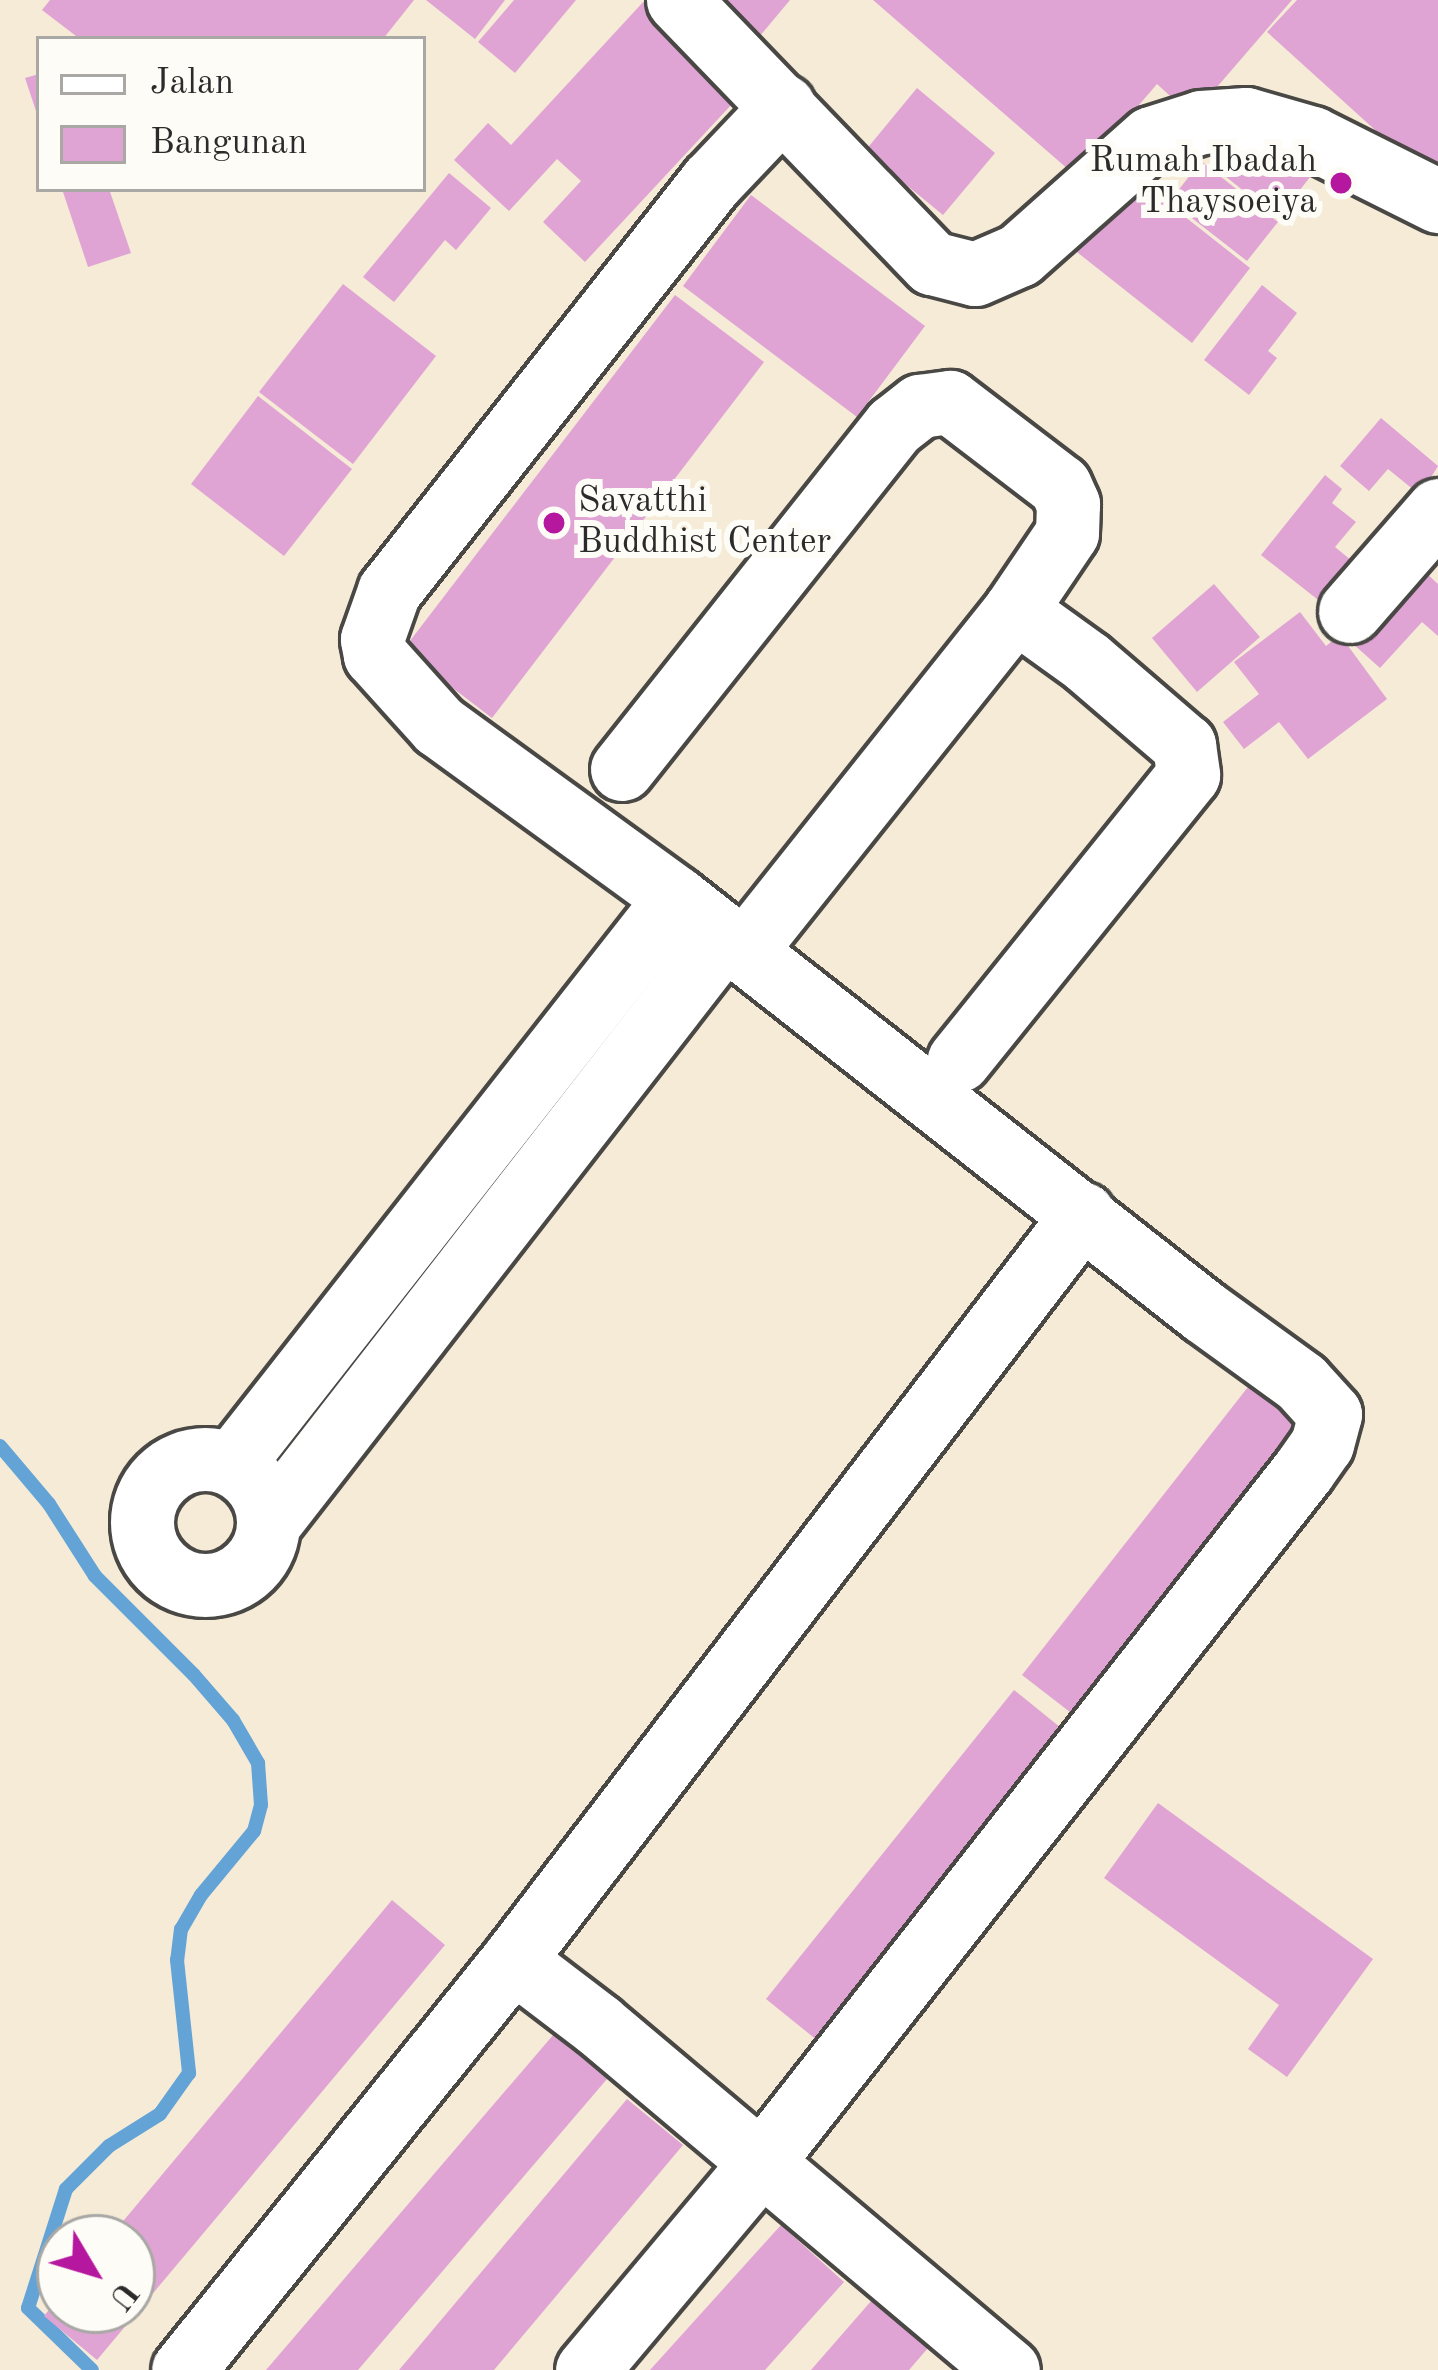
<!DOCTYPE html>
<style>
body{margin:0}
#map{position:relative;width:1438px;height:2370px;overflow:hidden;background:#f5ebd7;font-family:"Old Standard TT",serif}
div>[style]{position:absolute}
.stream>*{height:14px;margin:-7px;padding:0 7px;transform-origin:7px;border-radius:7px;background:#63a3d6}
.building>*{inset:0;background:#dfa4d4}
.roads{filter:drop-shadow(3px 0 #494845) drop-shadow(-3px 0 #494845) drop-shadow(0 3px #494845) drop-shadow(0 -3px #494845)}
.minor>*{height:63px;margin:-31.5px;padding:0 31.5px;transform-origin:31.5px;border-radius:31.5px;background:#fff}
.minor>.ring{margin:-31.5px;padding:0;box-sizing:content-box;background:none;border:63px solid #fff;border-radius:50%}
.dots>*{width:33px;height:33px;translate:-50% -50%;box-sizing:border-box;border:6px solid #fdfcf7;border-radius:50%}
span{translate:-50% -50%;white-space:nowrap;text-align:center;line-height:1.15;-webkit-text-stroke:12px #fdfcf7;paint-order:stroke}
.poi-label{font-size:36px;color:#2b2b2b}
.right{translate:-100% -50%;text-align:right}
.left{translate:0 -50%;text-align:left}
.legend{position:absolute;left:36px;top:36px;width:390px;height:156px;box-sizing:border-box;background:#fdfcf7;border:3px solid #a9a8a5;margin:0;padding:15px 21px;list-style:none;font-size:36px;color:#2b2b2b}
.legend li{display:flex;align-items:center;gap:24px;height:60px}
.legend b{width:60px;border:3px solid #a9a8a5}
.north{position:absolute;left:36px;top:2214px;width:120px;height:120px;box-sizing:border-box;background:#fdfcf7;border:3px solid #a9a8a5;border-radius:50%;rotate:128deg;font-size:33px;font-weight:700;line-height:48px;text-align:center;color:#2b2b2b}
.north::after{content:'';display:block;margin:auto;width:42px;height:54px;background:#b5179e;clip-path:polygon(50% 0,100% 100%,50% 72%,0 100%)}
</style>
<div id="map">
<div class="stream">
<i style="left:0;top:1446px;width:76px;rotate:49.8deg"></i>
<i style="left:49px;top:1504px;width:85px;rotate:57.4deg"></i>
<i style="left:95px;top:1576px;width:140px;rotate:45deg"></i>
<i style="left:194px;top:1675px;width:60px;rotate:49.1deg"></i>
<i style="left:233px;top:1720px;width:50px;rotate:59.8deg"></i>
<i style="left:258px;top:1763px;width:42px;rotate:85.9deg"></i>
<i style="left:261px;top:1805px;width:27px;rotate:105deg"></i>
<i style="left:254px;top:1831px;width:83px;rotate:129.6deg"></i>
<i style="left:201px;top:1895px;width:39px;rotate:120deg"></i>
<i style="left:181px;top:1929px;width:31px;rotate:97deg"></i>
<i style="left:177px;top:1960px;width:114px;rotate:83.9deg"></i>
<i style="left:189px;top:2073px;width:50px;rotate:125.3deg"></i>
<i style="left:160px;top:2114px;width:60px;rotate:147.9deg"></i>
<i style="left:109px;top:2146px;width:61px;rotate:135deg"></i>
<i style="left:66px;top:2189px;width:125px;rotate:107.7deg"></i>
<i style="left:28px;top:2308px;width:89px;rotate:44.1deg"></i>
</div>
<div class="building">
<i style="clip-path:polygon(50px 0,414px 0,383px 39px,80px 39px,42px 10px)"></i>
<i style="clip-path:polygon(426px 0,505px 0,475px 39px)"></i>
<i style="clip-path:polygon(514px 0,576px 0,515px 73px,478px 42px)"></i>
<i style="clip-path:polygon(645px 0,652px 0,746px 89px,585px 262px,543px 222px,581px 181px,557px 159px,509px 211px,454px 160px,488px 123px,511px 145px)"></i>
<i style="clip-path:polygon(712px 0,790px 0,759px 37px)"></i>
<i style="clip-path:polygon(873px 0,1292px 0,1192px 116px,1157px 84px,1077px 177px)"></i>
<i style="clip-path:polygon(1297px 0,1438px 0,1438px 187px,1267px 32px)"></i>
<i style="clip-path:polygon(39px 74px,39px 116px,38px 117px,25px 78px)"></i>
<i style="clip-path:polygon(917px 88px,995px 153px,943px 215px,865px 151px)"></i>
<i style="clip-path:polygon(1238px 131px,1314px 172px,1278px 218px,1211px 165px)"></i>
<i style="clip-path:polygon(1201px 161px,1278px 222px,1247px 261px,1170px 201px)"></i>
<i style="clip-path:polygon(449px 173px,491px 208px,456px 250px,445px 240px,394px 302px,363px 277px)"></i>
<i style="clip-path:polygon(1137px 179px,1250px 268px,1192px 343px,1068px 245px)"></i>
<i style="clip-path:polygon(62px 189px,109px 189px,131px 253px,88px 267px)"></i>
<i style="clip-path:polygon(751px 195px,925px 326px,857px 417px,683px 286px)"></i>
<i style="clip-path:polygon(343px 284px,436px 356px,353px 464px,259px 392px)"></i>
<i style="clip-path:polygon(1262px 285px,1297px 313px,1268px 351px,1277px 358px,1249px 395px,1204px 360px)"></i>
<i style="clip-path:polygon(675px 295px,764px 362px,492px 718px,403px 650px)"></i>
<i style="clip-path:polygon(258px 396px,352px 469px,284px 556px,191px 484px)"></i>
<i style="clip-path:polygon(1381px 418px,1438px 466px,1420px 495px,1388px 469px,1369px 491px,1340px 466px)"></i>
<i style="clip-path:polygon(1325px 475px,1342px 489px,1332px 503px,1356px 522px,1335px 547px,1368px 574px,1336px 614px,1261px 555px)"></i>
<i style="clip-path:polygon(1411px 559px,1438px 584px,1438px 636px,1422px 622px,1380px 668px,1342px 634px)"></i>
<i style="clip-path:polygon(1214px 584px,1260px 637px,1197px 692px,1152px 638px)"></i>
<i style="clip-path:polygon(1300px 612px,1326px 646px,1340px 635px,1387px 699px,1308px 759px,1279px 722px,1244px 749px,1223px 722px,1259px 694px,1234px 662px)"></i>
<i style="clip-path:polygon(1259px 1373px,1316px 1417px,1079px 1719px,1022px 1675px)"></i>
<i style="clip-path:polygon(1014px 1690px,1071px 1736px,823px 2045px,766px 1999px)"></i>
<i style="clip-path:polygon(1158px 1803px,1373px 1959px,1287px 2077px,1248px 2049px,1279px 2005px,1104px 1878px)"></i>
<i style="clip-path:polygon(392px 1900px,445px 1945px,97px 2360px,44px 2316px,60px 2296px,60px 2310px,132px 2310px,132px 2238px,109px 2238px)"></i>
<i style="clip-path:polygon(554px 2034px,607px 2079px,358px 2370px,266px 2370px)"></i>
<i style="clip-path:polygon(627px 2099px,683px 2145px,494px 2370px,399px 2370px)"></i>
<i style="clip-path:polygon(781px 2225px,844px 2282px,765px 2370px,650px 2370px)"></i>
<i style="clip-path:polygon(872px 2300px,928px 2348px,909px 2370px,811px 2370px)"></i>
</div>
<div class="roads">
<div class="minor">
<i style="left:678px;top:0;width:366px;rotate:46deg"></i>
<i style="left:932px;top:263px;width:44px;rotate:14.3deg"></i>
<i style="left:975px;top:274px;width:48px;rotate:-23.4deg"></i>
<i style="left:1019px;top:255px;width:176px;rotate:-41.6deg"></i>
<i style="left:1151px;top:138px;width:52px;rotate:-17.7deg"></i>
<i style="left:1201px;top:122px;width:45px;rotate:-3.8deg"></i>
<i style="left:1246px;top:119px;width:69px;rotate:16.1deg"></i>
<i style="left:1312px;top:138px;width:141px;rotate:26.6deg"></i>
<i style="left:1350px;top:611px;width:134px;rotate:-48.9deg"></i>
<i style="left:622px;top:769px;width:438px;rotate:-51.6deg"></i>
<i style="left:894px;top:426px;width:33px;rotate:-38deg"></i>
<i style="left:920px;top:406px;width:30px;rotate:-8deg"></i>
<i style="left:950px;top:402px;width:138px;rotate:37.4deg"></i>
<i style="left:1060px;top:486px;width:20px;rotate:66deg"></i>
<i style="left:1068px;top:504px;width:29px;rotate:92deg"></i>
<i style="left:1067px;top:533px;width:93px;rotate:124deg"></i>
<i style="left:744px;top:951px;width:436px;rotate:-51.5deg"></i>
<i style="left:1015px;top:610px;width:89px;rotate:35.8deg"></i>
<i style="left:1087px;top:662px;width:128px;rotate:40.6deg"></i>
<i style="left:1184px;top:745px;width:30px;rotate:82deg"></i>
<i style="left:1188px;top:775px;width:366px;rotate:128.8deg"></i>
<i class="ring" style="left:142px;top:1459px;width:63px;height:63px"></i>
<i style="left:232px;top:1464px;width:719px;rotate:-51.89deg"></i>
<i style="left:269px;top:1523px;width:743px;rotate:-52.16deg"></i>
<i style="left:513px;top:1960px;width:939px;rotate:-52.62deg"></i>
<i style="left:183px;top:2370px;width:526px;rotate:-51.17deg"></i>
<i style="left:513px;top:1960px;width:106px;rotate:37.3deg"></i>
<i style="left:597px;top:2024px;width:537px;rotate:40.09deg"></i>
<i style="left:587px;top:2370px;width:269px;rotate:-50deg"></i>
<i style="left:760px;top:2164px;width:880px;rotate:-51.92deg"></i>
<i style="left:1303px;top:1471px;width:33px;rotate:-55deg"></i>
<i style="left:1322px;top:1444px;width:31px;rotate:-75deg"></i>
<i style="left:1330px;top:1414px;width:43px;rotate:-132.2deg"></i>
<i style="left:1301px;top:1382px;width:121px;rotate:-144.1deg"></i>
<i style="left:1203px;top:1311px;width:670px;rotate:-141.91deg"></i>
<i style="left:676px;top:898px;width:293px;rotate:-144deg"></i>
<i style="left:439px;top:726px;width:96px;rotate:-132deg"></i>
<i style="left:375px;top:655px;width:16px;rotate:-101deg"></i>
<i style="left:372px;top:639px;width:51px;rotate:-70.5deg"></i>
<i style="left:389px;top:591px;width:521px;rotate:-51.79deg"></i>
<i style="left:711px;top:182px;width:105px;rotate:-46.5deg"></i>
</div>
</div>
<div class="dots">
<i style="left:1341px;top:183px;background:#b5179e"></i>
<i style="left:554px;top:523px;background:#b5179e"></i>
</div>
<div class="poi-label">
<span class="right" style="left:1317px;top:183px">Rumah Ibadah<br>Thaysoeiya</span>
<span class="left" style="left:578px;top:523px">Savatthi<br>Buddhist Center</span>
</div>
<ul class="legend">
<li><b style="height:15px;background:#fff"></b>Jalan</li>
<li><b style="height:33px;background:#dfa4d4"></b>Bangunan</li>
</ul>
<div class="north">U</div>
</div>
